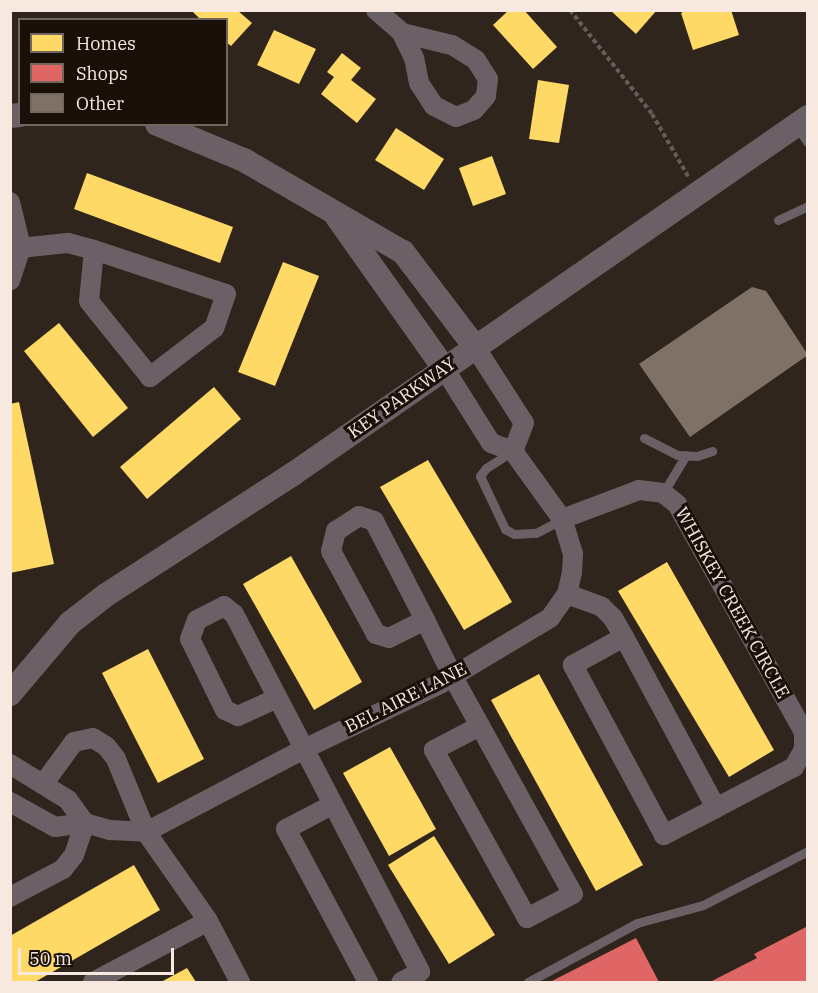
<!DOCTYPE html>
<style>
body{margin:0}
#map{position:relative;width:818px;height:993px;overflow:hidden;background:#30251d;font-family:"IBM Plex Serif",serif}
div>[style]{position:absolute}
.homes>*{inset:0;background:#ffd966}
.shops>*{inset:0;background:#e06666}
.building>*{inset:0;background:#807167}
.path>*{height:4px;margin-top:-2px;transform-origin:0;background:repeating-linear-gradient(90deg,#665c5d 0 4.5px,transparent 0 7.5px)}
.service>*{height:9px;margin:-4.5px;padding:0 4.5px;transform-origin:4.5px;border-radius:4.5px;background:#6b6066}
.minor>*{height:20px;margin:-10px;padding:0 10px;transform-origin:10px;border-radius:10px;background:#6b6066}
.tertiary>*{height:24px;margin:-12px;padding:0 12px;transform-origin:12px;border-radius:12px;background:#6b6066}
span{translate:-50% -50%;white-space:nowrap;text-align:center;line-height:1.15;-webkit-text-stroke:6px #191009;paint-order:stroke}
.street-label{font-size:18px;color:#f7e9df}
.frame{position:absolute;inset:0;border:12px solid #f7e9df;pointer-events:none}
.legend{position:absolute;left:18px;top:18px;width:210px;height:108px;box-sizing:border-box;background:#191009;border:2px solid #72675f;margin:0;padding:8px 10px;list-style:none;font-size:18px;color:#f7e9df}
.legend li{display:flex;align-items:center;gap:12px;height:30px}
.legend b{width:30px;border:2px solid #72675f}
.scale{position:absolute;left:18px;top:948px;width:156px;height:27px;box-sizing:border-box;border:3px solid #f7e9df;border-top:0;padding-left:8px;font-size:18px;line-height:21px;white-space:nowrap;color:#f7e9df;-webkit-text-stroke:4px #191009;paint-order:stroke}
</style>
<div id="map">
<div class="homes">
<i style="clip-path:polygon(191px 10px,237px 10px,252px 23px,231px 46px,226px 42px,226px 20px,201px 20px)"></i>
<i style="clip-path:polygon(509px 10px,524px 10px,557px 47px,533px 69px,493px 25px)"></i>
<i style="clip-path:polygon(610px 10px,657px 10px,636px 34px)"></i>
<i style="clip-path:polygon(687px 10px,731px 10px,739px 35px,693px 50px,681px 13px)"></i>
<i style="clip-path:polygon(274px 30px,316px 49px,299px 84px,257px 65px)"></i>
<i style="clip-path:polygon(342px 53px,361px 68px,351px 80px,376px 99px,357px 123px,321px 94px,334px 77px,327px 72px)"></i>
<i style="clip-path:polygon(538px 80px,569px 85px,559px 143px,529px 139px)"></i>
<i style="clip-path:polygon(396px 128px,444px 159px,424px 190px,375px 160px)"></i>
<i style="clip-path:polygon(492px 156px,506px 194px,473px 206px,459px 168px)"></i>
<i style="clip-path:polygon(87px 173px,233px 227px,220px 263px,74px 209px)"></i>
<i style="clip-path:polygon(283px 262px,319px 276px,275px 386px,238px 372px)"></i>
<i style="clip-path:polygon(59px 323px,128px 408px,93px 437px,24px 351px)"></i>
<i style="clip-path:polygon(214px 387px,241px 419px,147px 499px,120px 467px)"></i>
<i style="clip-path:polygon(19px 402px,54px 564px,10px 573px,10px 404px)"></i>
<i style="clip-path:polygon(428px 460px,512px 602px,464px 630px,380px 487px)"></i>
<i style="clip-path:polygon(291px 556px,362px 682px,314px 710px,243px 584px)"></i>
<i style="clip-path:polygon(667px 562px,774px 750px,729px 777px,618px 591px)"></i>
<i style="clip-path:polygon(148px 649px,204px 759px,158px 783px,102px 673px)"></i>
<i style="clip-path:polygon(539px 674px,643px 865px,596px 891px,491px 700px)"></i>
<i style="clip-path:polygon(390px 747px,436px 829px,389px 856px,343px 773px)"></i>
<i style="clip-path:polygon(434px 836px,495px 935px,449px 964px,388px 865px)"></i>
<i style="clip-path:polygon(134px 865px,160px 910px,35px 982px,10px 982px,10px 936px)"></i>
<i style="clip-path:polygon(187px 968px,196px 982px,161px 982px)"></i>
</div>
<div class="shops">
<i style="clip-path:polygon(808px 926px,808px 982px,710px 982px,757px 958px,754px 954px)"></i>
<i style="clip-path:polygon(636px 938px,659px 982px,550px 982px)"></i>
</div>
<div class="building">
<i style="clip-path:polygon(752px 287px,766px 291px,808px 355px,690px 437px,639px 364px)"></i>
</div>
<div class="path">
<i style="left:570px;top:10px;width:132px;rotate:51.7deg"></i>
<i style="left:652px;top:114px;width:72px;rotate:59.9deg"></i>
</div>
<div class="service">
<i style="left:797px;top:127px;width:19px;rotate:55deg"></i>
<i style="left:778px;top:220px;width:33px;rotate:-25deg"></i>
<i style="left:644px;top:438px;width:37px;rotate:27deg"></i>
<i style="left:677px;top:455px;width:20px;rotate:3deg"></i>
<i style="left:697px;top:456px;width:16px;rotate:-18deg"></i>
<i style="left:511px;top:452px;width:30px;rotate:147deg"></i>
<i style="left:486px;top:468px;width:10px;rotate:127deg"></i>
<i style="left:480px;top:476px;width:59px;rotate:64.7deg"></i>
<i style="left:505px;top:529px;width:10px;rotate:29deg"></i>
<i style="left:514px;top:534px;width:22px;rotate:-3deg"></i>
<i style="left:536px;top:533px;width:30px;rotate:-28deg"></i>
<i style="left:663px;top:493px;width:44px;rotate:-58.8deg"></i>
<i style="left:528px;top:982px;width:124px;rotate:-28.4deg"></i>
<i style="left:637px;top:923px;width:68px;rotate:-15.3deg"></i>
<i style="left:703px;top:905px;width:118px;rotate:-27.2deg"></i>
</div>
<div class="minor">
<i style="left:376px;top:10px;width:35px;rotate:41deg"></i>
<i style="left:402px;top:33px;width:51px;rotate:13.5deg"></i>
<i style="left:452px;top:45px;width:28px;rotate:32deg"></i>
<i style="left:476px;top:60px;width:22px;rotate:58deg"></i>
<i style="left:488px;top:79px;width:17px;rotate:97deg"></i>
<i style="left:486px;top:96px;width:18px;rotate:131deg"></i>
<i style="left:474px;top:110px;width:19px;rotate:159deg"></i>
<i style="left:456px;top:117px;width:25px;rotate:-153deg"></i>
<i style="left:434px;top:106px;width:27px;rotate:-123deg"></i>
<i style="left:419px;top:83px;width:25px;rotate:-101deg"></i>
<i style="left:414px;top:58px;width:28px;rotate:-116deg"></i>
<i style="left:10px;top:202px;width:46px;rotate:76.3deg"></i>
<i style="left:21px;top:247px;width:35px;rotate:108deg"></i>
<i style="left:10px;top:249px;width:58px;rotate:-5.9deg"></i>
<i style="left:68px;top:243px;width:27px;rotate:15deg"></i>
<i style="left:94px;top:250px;width:139px;rotate:18.4deg"></i>
<i style="left:226px;top:294px;width:36px;rotate:109deg"></i>
<i style="left:214px;top:328px;width:81px;rotate:142.6deg"></i>
<i style="left:150px;top:377px;width:97px;rotate:-128.8deg"></i>
<i style="left:89px;top:301px;width:51px;rotate:-84.4deg"></i>
<i style="left:475px;top:347px;width:90px;rotate:57.2deg"></i>
<i style="left:524px;top:423px;width:30px;rotate:111deg"></i>
<i style="left:562px;top:519px;width:82px;rotate:-20.6deg"></i>
<i style="left:639px;top:490px;width:24px;rotate:7deg"></i>
<i style="left:663px;top:493px;width:18px;rotate:38deg"></i>
<i style="left:677px;top:504px;width:261px;rotate:60.9deg"></i>
<i style="left:804px;top:732px;width:17px;rotate:90deg"></i>
<i style="left:804px;top:749px;width:21px;rotate:119deg"></i>
<i style="left:794px;top:767px;width:88px;rotate:152.3deg"></i>
<i style="left:567px;top:594px;width:37px;rotate:20deg"></i>
<i style="left:602px;top:607px;width:16px;rotate:45deg"></i>
<i style="left:613px;top:618px;width:22px;rotate:60deg"></i>
<i style="left:624px;top:637px;width:194px;rotate:61.7deg"></i>
<i style="left:716px;top:808px;width:59px;rotate:152.6deg"></i>
<i style="left:664px;top:835px;width:193px;rotate:-118.2deg"></i>
<i style="left:573px;top:665px;width:58px;rotate:-28.8deg"></i>
<i style="left:425px;top:620px;width:40px;rotate:153.4deg"></i>
<i style="left:389px;top:638px;width:14px;rotate:-163deg"></i>
<i style="left:376px;top:634px;width:94px;rotate:-118.5deg"></i>
<i style="left:331px;top:551px;width:21px;rotate:-76deg"></i>
<i style="left:336px;top:531px;width:27px;rotate:-33deg"></i>
<i style="left:359px;top:516px;width:16px;rotate:18deg"></i>
<i style="left:374px;top:521px;width:111px;rotate:62.7deg"></i>
<i style="left:425px;top:620px;width:64px;rotate:63.8deg"></i>
<i style="left:453px;top:677px;width:248px;rotate:61.1deg"></i>
<i style="left:573px;top:894px;width:52px;rotate:152.4deg"></i>
<i style="left:527px;top:918px;width:192px;rotate:-119deg"></i>
<i style="left:434px;top:750px;width:52px;rotate:-27.6deg"></i>
<i style="left:275px;top:699px;width:41px;rotate:155.3deg"></i>
<i style="left:238px;top:716px;width:14px;rotate:-155deg"></i>
<i style="left:225px;top:710px;width:79px;rotate:-116.2deg"></i>
<i style="left:190px;top:639px;width:20px;rotate:-70deg"></i>
<i style="left:197px;top:620px;width:30px;rotate:-27deg"></i>
<i style="left:224px;top:606px;width:13px;rotate:39deg"></i>
<i style="left:234px;top:614px;width:403px;rotate:62.5deg"></i>
<i style="left:420px;top:972px;width:21px;rotate:152deg"></i>
<i style="left:10px;top:764px;width:68px;rotate:31.8deg"></i>
<i style="left:68px;top:800px;width:29px;rotate:54deg"></i>
<i style="left:44px;top:783px;width:51px;rotate:-53.8deg"></i>
<i style="left:74px;top:742px;width:19px;rotate:-12deg"></i>
<i style="left:93px;top:738px;width:15px;rotate:32deg"></i>
<i style="left:106px;top:746px;width:16px;rotate:52deg"></i>
<i style="left:116px;top:759px;width:79px;rotate:67.7deg"></i>
<i style="left:146px;top:832px;width:108px;rotate:55.1deg"></i>
<i style="left:208px;top:921px;width:69px;rotate:62.3deg"></i>
<i style="left:10px;top:802px;width:51px;rotate:29.1deg"></i>
<i style="left:55px;top:827px;width:30px;rotate:-8deg"></i>
<i style="left:85px;top:823px;width:26px;rotate:16deg"></i>
<i style="left:110px;top:830px;width:36px;rotate:3deg"></i>
<i style="left:146px;top:832px;width:176px;rotate:-27.7deg"></i>
<i style="left:302px;top:750px;width:153px;rotate:-25.6deg"></i>
<i style="left:440px;top:684px;width:128px;rotate:-31deg"></i>
<i style="left:550px;top:618px;width:29px;rotate:-55deg"></i>
<i style="left:567px;top:594px;width:22px;rotate:-77deg"></i>
<i style="left:572px;top:573px;width:19px;rotate:-87deg"></i>
<i style="left:573px;top:554px;width:37px;rotate:-107deg"></i>
<i style="left:562px;top:519px;width:84px;rotate:-125.8deg"></i>
<i style="left:513px;top:451px;width:23px;rotate:-160deg"></i>
<i style="left:491px;top:443px;width:89px;rotate:-122.1deg"></i>
<i style="left:332px;top:805px;width:52px;rotate:152.4deg"></i>
<i style="left:286px;top:829px;width:174px;rotate:61.8deg"></i>
<i style="left:10px;top:897px;width:60px;rotate:-27.8deg"></i>
<i style="left:63px;top:869px;width:18px;rotate:-52deg"></i>
<i style="left:74px;top:855px;width:34px;rotate:-71deg"></i>
<i style="left:93px;top:982px;width:130px;rotate:-27.9deg"></i>
</div>
<div class="tertiary">
<i style="left:10px;top:116px;width:10px;rotate:-6deg"></i>
<i style="left:157px;top:124px;width:94px;rotate:22.5deg"></i>
<i style="left:244px;top:160px;width:184px;rotate:30.1deg"></i>
<i style="left:403px;top:252px;width:119px;rotate:52.8deg"></i>
<i style="left:337px;top:217px;width:185px;rotate:54.7deg"></i>
<i style="left:10px;top:694px;width:93px;rotate:-49.8deg"></i>
<i style="left:70px;top:623px;width:46px;rotate:-37.9deg"></i>
<i style="left:106px;top:595px;width:223px;rotate:-32.9deg"></i>
<i style="left:293px;top:474px;width:627px;rotate:-34.73deg"></i>
</div>
<div class="street-label">
<span style="left:402px;top:398px;rotate:-35deg">KEY PARKWAY</span>
<span style="left:732px;top:603px;rotate:61deg">WHISKEY CREEK CIRCLE</span>
<span style="left:406px;top:698px;rotate:-27deg">BEL AIRE LANE</span>
</div>
<div class="frame"></div>
<ul class="legend">
<li><b style="height:16px;background:#ffd966"></b>Homes</li>
<li><b style="height:16px;background:#e06666"></b>Shops</li>
<li><b style="height:16px;background:#807167"></b>Other</li>
</ul>
<div class="scale">50 m</div>
</div>
